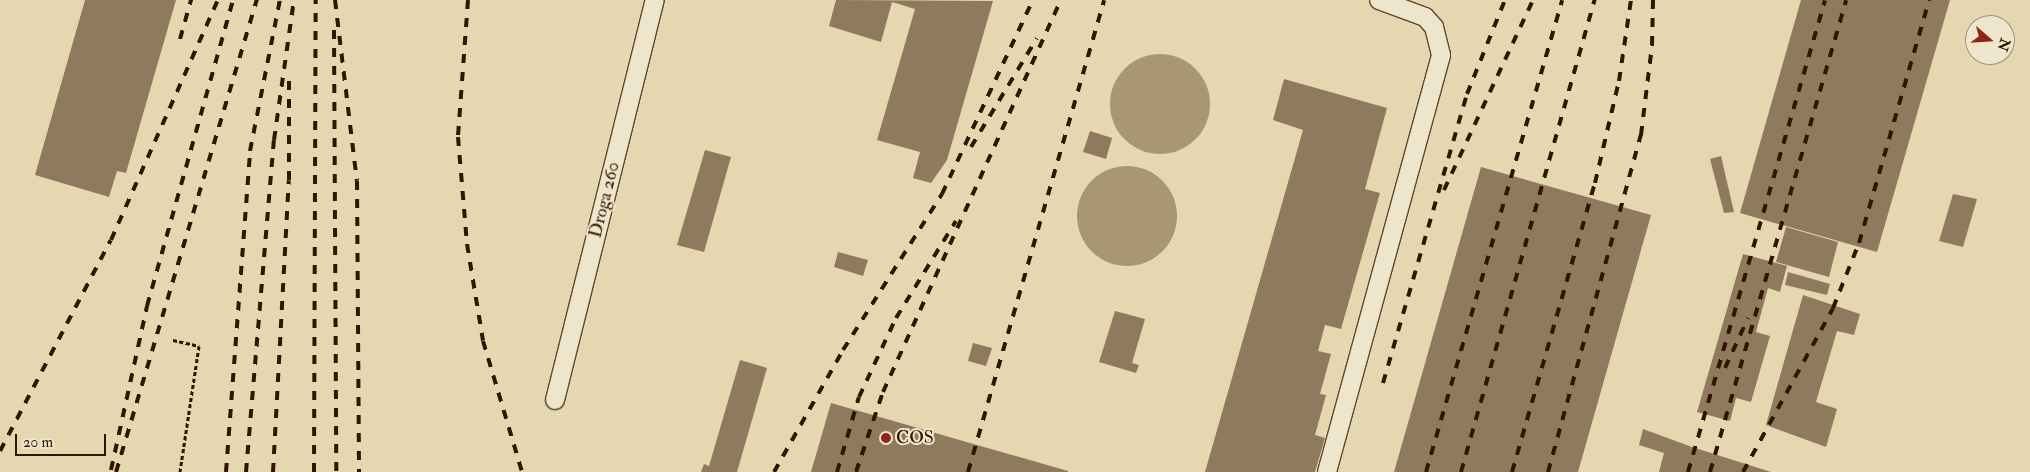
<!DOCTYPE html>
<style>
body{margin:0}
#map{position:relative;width:2030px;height:472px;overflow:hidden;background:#e5d8b1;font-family:"IM FELL Double Pica",serif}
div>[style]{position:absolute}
.water>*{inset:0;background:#a89675}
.round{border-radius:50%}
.building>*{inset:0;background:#8f7a5d}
.path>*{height:3px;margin-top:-1.5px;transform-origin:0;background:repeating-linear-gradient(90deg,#311501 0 4px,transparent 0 6.5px)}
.roads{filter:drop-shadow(1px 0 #5e462d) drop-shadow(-1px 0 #5e462d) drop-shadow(0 1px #5e462d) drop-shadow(0 -1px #5e462d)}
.lane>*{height:18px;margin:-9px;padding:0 9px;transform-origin:9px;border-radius:9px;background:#eee6cc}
.rail>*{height:4px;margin-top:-2px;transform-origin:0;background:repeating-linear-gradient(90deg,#311501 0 9px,transparent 0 18px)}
.dots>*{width:14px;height:14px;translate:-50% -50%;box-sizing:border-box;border:2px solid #eee6cc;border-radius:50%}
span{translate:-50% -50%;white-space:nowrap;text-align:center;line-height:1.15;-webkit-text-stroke:4px #eee6cc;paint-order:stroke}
.street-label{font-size:18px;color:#311501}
.poi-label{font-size:18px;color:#311501}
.left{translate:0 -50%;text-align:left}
.north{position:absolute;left:1965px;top:15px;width:50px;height:50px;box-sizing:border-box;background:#eee6cc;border:1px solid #a2927b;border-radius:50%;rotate:109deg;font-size:14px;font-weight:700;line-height:20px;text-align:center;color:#311501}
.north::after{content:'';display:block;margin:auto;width:18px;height:22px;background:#8f2418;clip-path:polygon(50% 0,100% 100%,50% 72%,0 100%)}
.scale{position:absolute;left:15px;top:434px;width:91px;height:22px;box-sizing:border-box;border:2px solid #311501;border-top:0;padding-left:6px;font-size:15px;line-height:18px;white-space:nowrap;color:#311501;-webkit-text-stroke:4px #eee6cc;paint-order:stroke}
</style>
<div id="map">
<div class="water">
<i class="round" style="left:1110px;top:54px;width:100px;height:100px"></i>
<i class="round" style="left:1077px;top:166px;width:100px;height:100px"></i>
</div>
<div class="building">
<i style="clip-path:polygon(85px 0,176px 0,126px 173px,117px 171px,109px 197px,35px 175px)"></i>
<i style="clip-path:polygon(836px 0,993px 1px,947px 160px,931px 183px,913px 178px,920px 152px,877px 140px,915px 9px,892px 2px,881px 42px,829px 26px)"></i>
<i style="clip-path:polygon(1801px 0,1950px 0,1877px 252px,1740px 213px)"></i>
<i style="clip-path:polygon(1284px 79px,1387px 108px,1365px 189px,1380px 193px,1341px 329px,1325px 325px,1318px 351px,1331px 354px,1320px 394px,1326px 395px,1315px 435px,1325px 438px,1315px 472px,1205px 472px,1303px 130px,1273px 120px)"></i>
<i style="clip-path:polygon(1090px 131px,1112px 138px,1106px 159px,1083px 152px)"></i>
<i style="clip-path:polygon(705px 150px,731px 157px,704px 252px,677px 245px)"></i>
<i style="clip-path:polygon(1721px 156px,1734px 212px,1724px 213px,1710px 159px)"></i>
<i style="clip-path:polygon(1481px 167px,1651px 215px,1578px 472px,1394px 472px)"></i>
<i style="clip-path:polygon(1953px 194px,1977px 199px,1963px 247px,1939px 241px)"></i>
<i style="clip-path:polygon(1786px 227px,1838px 242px,1829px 277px,1776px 262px)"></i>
<i style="clip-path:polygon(838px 252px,868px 260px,863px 276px,834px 267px)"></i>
<i style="clip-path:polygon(1743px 254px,1787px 266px,1780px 292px,1768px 288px,1756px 332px,1770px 336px,1751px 402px,1736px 398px,1730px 421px,1697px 412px)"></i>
<i style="clip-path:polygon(1788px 272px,1830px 284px,1827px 295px,1785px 285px)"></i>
<i style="clip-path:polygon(1803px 295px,1860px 314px,1854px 335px,1837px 331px,1816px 402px,1837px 409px,1826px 447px,1766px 425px)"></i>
<i style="clip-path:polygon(1115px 311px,1145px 319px,1132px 363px,1139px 365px,1136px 373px,1099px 362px)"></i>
<i style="clip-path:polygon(973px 343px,992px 348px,986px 366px,968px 361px)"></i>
<i style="clip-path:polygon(740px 360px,767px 368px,737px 472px,701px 472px,704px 464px,709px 466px)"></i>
<i style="clip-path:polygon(831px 403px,1068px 471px,1068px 472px,811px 472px)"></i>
<i style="clip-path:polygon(1643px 429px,1692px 447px,1771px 472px,1659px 472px,1664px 453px,1639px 445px)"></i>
</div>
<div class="path">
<i style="left:173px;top:340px;width:27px;rotate:13deg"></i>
<i style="left:199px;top:346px;width:127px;rotate:98.6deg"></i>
</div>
<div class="roads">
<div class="lane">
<i style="left:555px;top:400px;width:412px;rotate:-76deg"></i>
<i style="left:1327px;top:472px;width:432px;rotate:-74.7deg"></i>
<i style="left:1441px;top:55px;width:29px;rotate:-104deg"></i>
<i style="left:1434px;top:27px;width:13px;rotate:-132deg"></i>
<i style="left:1425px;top:17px;width:49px;rotate:-159.7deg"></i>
</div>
</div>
<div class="rail">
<i style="left:335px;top:0;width:182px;rotate:83.1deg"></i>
<i style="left:357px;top:181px;width:291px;rotate:89.6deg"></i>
<i style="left:468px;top:0;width:137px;rotate:94.2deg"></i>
<i style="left:458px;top:137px;width:107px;rotate:85.2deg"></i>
<i style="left:467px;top:244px;width:98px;rotate:80.6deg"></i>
<i style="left:483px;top:341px;width:137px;rotate:73.4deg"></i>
<i style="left:334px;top:30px;width:442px;rotate:89.7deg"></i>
<i style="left:180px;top:39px;width:41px;rotate:-74.2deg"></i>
<i style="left:971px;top:147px;width:127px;rotate:-58.8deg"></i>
<i style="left:1444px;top:190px;width:210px;rotate:-64.9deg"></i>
<i style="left:1725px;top:368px;width:55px;rotate:-65.3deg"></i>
<i style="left:1383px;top:383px;width:301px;rotate:-73.8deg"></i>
<i style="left:1467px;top:94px;width:101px;rotate:-68deg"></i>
<i style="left:0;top:451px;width:238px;rotate:-62.3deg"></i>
<i style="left:111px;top:240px;width:263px;rotate:-66deg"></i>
<i style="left:111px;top:470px;width:168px;rotate:-77.6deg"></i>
<i style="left:147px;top:306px;width:318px;rotate:-74.3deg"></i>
<i style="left:116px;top:472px;width:493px;rotate:-73.4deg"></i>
<i style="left:226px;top:472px;width:322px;rotate:-85.7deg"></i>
<i style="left:250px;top:151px;width:154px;rotate:-78.8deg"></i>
<i style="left:246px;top:472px;width:333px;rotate:-85.2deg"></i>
<i style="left:274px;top:140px;width:141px;rotate:-81.9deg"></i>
<i style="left:273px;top:472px;width:292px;rotate:-86.9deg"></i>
<i style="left:289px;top:180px;width:104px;rotate:-90deg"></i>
<i style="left:314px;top:472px;width:472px;rotate:-89.8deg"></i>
<i style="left:774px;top:472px;width:140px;rotate:-60.5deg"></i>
<i style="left:843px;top:350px;width:185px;rotate:-57.6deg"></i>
<i style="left:942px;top:194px;width:214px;rotate:-64.9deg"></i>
<i style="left:837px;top:472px;width:78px;rotate:-73.7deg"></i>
<i style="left:859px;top:397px;width:87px;rotate:-64.9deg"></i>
<i style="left:896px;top:318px;width:114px;rotate:-58.3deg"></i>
<i style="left:856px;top:472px;width:84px;rotate:-71.4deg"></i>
<i style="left:883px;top:392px;width:431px;rotate:-65.6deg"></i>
<i style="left:968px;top:472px;width:491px;rotate:-73.9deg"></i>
<i style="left:1426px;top:472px;width:491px;rotate:-73.9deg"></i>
<i style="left:1461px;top:472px;width:491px;rotate:-74.2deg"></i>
<i style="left:1512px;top:472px;width:301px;rotate:-74deg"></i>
<i style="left:1595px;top:183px;width:105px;rotate:-76.8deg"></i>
<i style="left:1619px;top:81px;width:82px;rotate:-81.6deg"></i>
<i style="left:1548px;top:472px;width:350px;rotate:-74.6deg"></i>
<i style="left:1641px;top:135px;width:91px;rotate:-83deg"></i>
<i style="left:1652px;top:45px;width:45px;rotate:-88.7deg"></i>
<i style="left:1688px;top:472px;width:491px;rotate:-73.8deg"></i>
<i style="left:1710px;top:472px;width:491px;rotate:-73.9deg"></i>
<i style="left:1743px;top:472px;width:187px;rotate:-61.2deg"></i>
<i style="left:1833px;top:308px;width:70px;rotate:-68.2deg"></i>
<i style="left:1859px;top:243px;width:253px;rotate:-73.9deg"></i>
</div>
<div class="dots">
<i style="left:886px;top:438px;background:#8f2418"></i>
</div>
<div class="street-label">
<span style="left:605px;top:200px;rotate:-76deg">Droga 260</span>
</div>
<div class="poi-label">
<span class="left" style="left:896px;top:438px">COS</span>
</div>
<div class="north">N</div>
<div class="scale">20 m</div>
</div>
